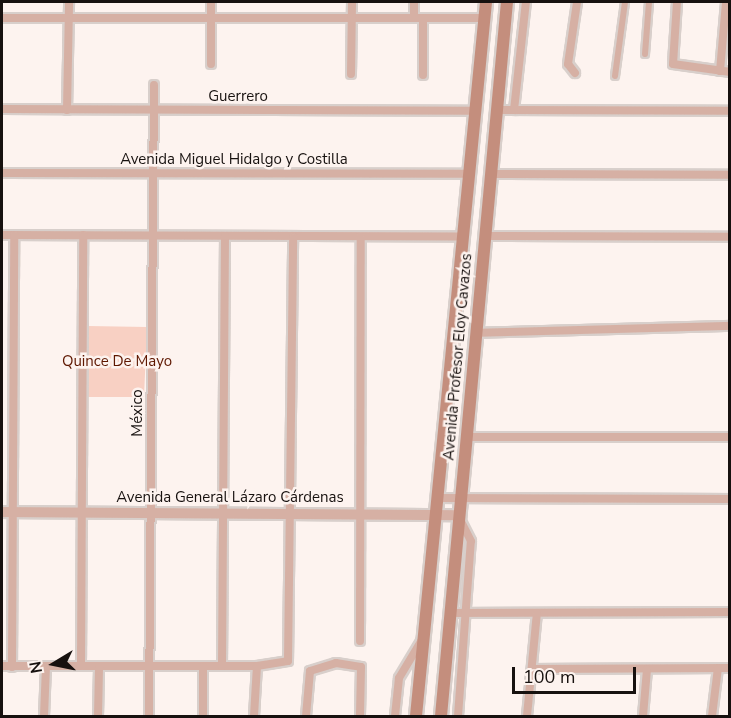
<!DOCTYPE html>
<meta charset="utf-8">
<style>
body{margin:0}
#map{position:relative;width:731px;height:718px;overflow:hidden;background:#fdf3ef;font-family:"Nunito Sans",sans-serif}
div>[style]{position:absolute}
.green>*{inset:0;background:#f8d0c3}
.roads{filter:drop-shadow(2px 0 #d8cfcb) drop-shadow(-2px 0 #d8cfcb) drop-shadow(0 2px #d8cfcb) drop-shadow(0 -2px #d8cfcb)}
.pedestrian>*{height:6px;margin:-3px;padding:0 3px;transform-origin:3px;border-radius:3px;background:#d6b0a4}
.minor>*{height:8px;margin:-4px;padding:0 4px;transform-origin:4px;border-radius:4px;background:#d6b0a4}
.tertiary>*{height:10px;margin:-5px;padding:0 5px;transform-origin:5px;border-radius:5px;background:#d6b0a4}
.secondary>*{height:12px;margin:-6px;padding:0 6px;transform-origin:6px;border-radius:6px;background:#c48e7d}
span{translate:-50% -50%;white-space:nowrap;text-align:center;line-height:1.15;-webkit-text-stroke:5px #fdf3ef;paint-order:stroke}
.street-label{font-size:15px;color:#17110f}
.park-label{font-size:15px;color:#5e1700}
.frame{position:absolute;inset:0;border:3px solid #17110f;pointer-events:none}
.north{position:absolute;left:24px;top:634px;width:60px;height:60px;-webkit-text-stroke:4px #fdf3ef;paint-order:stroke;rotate:260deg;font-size:16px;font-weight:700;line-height:24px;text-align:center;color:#17110f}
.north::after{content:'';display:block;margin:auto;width:21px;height:27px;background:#17110f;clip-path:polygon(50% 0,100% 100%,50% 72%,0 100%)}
.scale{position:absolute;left:512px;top:667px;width:124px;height:27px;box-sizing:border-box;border:3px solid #17110f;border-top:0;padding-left:8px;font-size:18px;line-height:21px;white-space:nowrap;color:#17110f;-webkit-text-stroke:4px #fdf3ef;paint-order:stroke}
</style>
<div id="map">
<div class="green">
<i style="clip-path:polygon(88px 326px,147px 327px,144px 397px,88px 397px)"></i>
</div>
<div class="roads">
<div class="pedestrian">
<i style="left:645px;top:54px;width:52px;rotate:-85.6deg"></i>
<i style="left:615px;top:76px;width:75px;rotate:-82.3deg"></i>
</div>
<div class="minor">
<i style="left:211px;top:2px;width:62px;rotate:90deg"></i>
<i style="left:414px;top:2px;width:16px;rotate:90deg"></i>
<i style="left:677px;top:2px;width:62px;rotate:93.7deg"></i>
<i style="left:673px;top:64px;width:58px;rotate:8deg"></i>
<i style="left:2px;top:18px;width:482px"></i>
<i style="left:720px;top:71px;width:69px;rotate:-85deg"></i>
<i style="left:575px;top:73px;width:11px;rotate:-128deg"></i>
<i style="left:568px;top:64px;width:63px;rotate:-81.7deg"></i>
<i style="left:351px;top:74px;width:72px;rotate:-89.2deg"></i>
<i style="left:423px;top:75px;width:57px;rotate:-90deg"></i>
<i style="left:2px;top:109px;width:472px;rotate:0.2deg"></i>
<i style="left:67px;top:110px;width:108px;rotate:-88.9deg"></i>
<i style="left:496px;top:110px;width:234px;rotate:0.2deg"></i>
<i style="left:514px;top:110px;width:109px;rotate:-83.7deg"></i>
<i style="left:2px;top:173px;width:465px;rotate:0.1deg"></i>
<i style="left:490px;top:174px;width:240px;rotate:0.2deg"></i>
<i style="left:2px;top:235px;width:459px;rotate:0.2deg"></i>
<i style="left:484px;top:236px;width:246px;rotate:0.2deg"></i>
<i style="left:475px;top:333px;width:255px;rotate:-1.6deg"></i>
<i style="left:465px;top:437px;width:265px"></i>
<i style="left:437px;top:498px;width:293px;rotate:0.2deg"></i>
<i style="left:451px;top:613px;width:279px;rotate:-0.2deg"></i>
<i style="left:360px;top:641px;width:404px;rotate:-89.9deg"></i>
<i style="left:2px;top:666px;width:255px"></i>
<i style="left:257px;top:666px;width:31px;rotate:-9deg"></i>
<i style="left:288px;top:661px;width:424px;rotate:-89.3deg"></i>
<i style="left:81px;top:666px;width:431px;rotate:-89.7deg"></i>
<i style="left:222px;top:666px;width:430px;rotate:-89.6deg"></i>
<i style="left:12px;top:667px;width:432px;rotate:-89.7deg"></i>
<i style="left:203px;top:667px;width:49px;rotate:90deg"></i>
<i style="left:532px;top:669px;width:198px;rotate:-0.3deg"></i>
<i style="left:44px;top:716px;width:49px;rotate:-87.7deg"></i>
<i style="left:98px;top:716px;width:49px;rotate:-88.8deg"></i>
<i style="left:149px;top:716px;width:631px;rotate:-89.55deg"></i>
<i style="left:254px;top:716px;width:50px;rotate:-86.6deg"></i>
<i style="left:306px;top:716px;width:45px;rotate:-84.9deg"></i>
<i style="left:310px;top:671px;width:27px;rotate:-17deg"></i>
<i style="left:336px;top:663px;width:25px;rotate:9deg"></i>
<i style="left:361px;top:667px;width:49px;rotate:91.2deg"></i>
<i style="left:395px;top:716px;width:38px;rotate:-84deg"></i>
<i style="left:399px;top:678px;width:47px;rotate:-59deg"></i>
<i style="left:458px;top:716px;width:175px;rotate:-85.8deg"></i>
<i style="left:471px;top:541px;width:27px;rotate:-117deg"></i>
<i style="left:527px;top:716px;width:103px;rotate:-84.5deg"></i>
<i style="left:643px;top:716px;width:47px;rotate:-85.1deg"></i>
<i style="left:712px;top:716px;width:48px;rotate:-82.9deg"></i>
</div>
<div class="tertiary">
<i style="left:2px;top:512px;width:455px;rotate:0.4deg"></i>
</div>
<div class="secondary">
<i style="left:416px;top:716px;width:717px;rotate:-84.4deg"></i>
<i style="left:441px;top:716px;width:717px;rotate:-84.72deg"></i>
</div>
</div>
<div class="street-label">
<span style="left:238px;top:97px">Guerrero</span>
<span style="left:234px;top:160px">Avenida Miguel Hidalgo y Costilla</span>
<span style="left:458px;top:357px;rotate:-85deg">Avenida Profesor Eloy Cavazos</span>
<span style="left:138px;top:413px;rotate:-90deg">México</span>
<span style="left:230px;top:498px">Avenida General Lázaro Cárdenas</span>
</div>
<div class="park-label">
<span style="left:117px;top:362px">Quince De Mayo</span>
</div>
<div class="frame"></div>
<div class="north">N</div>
<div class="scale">100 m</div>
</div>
